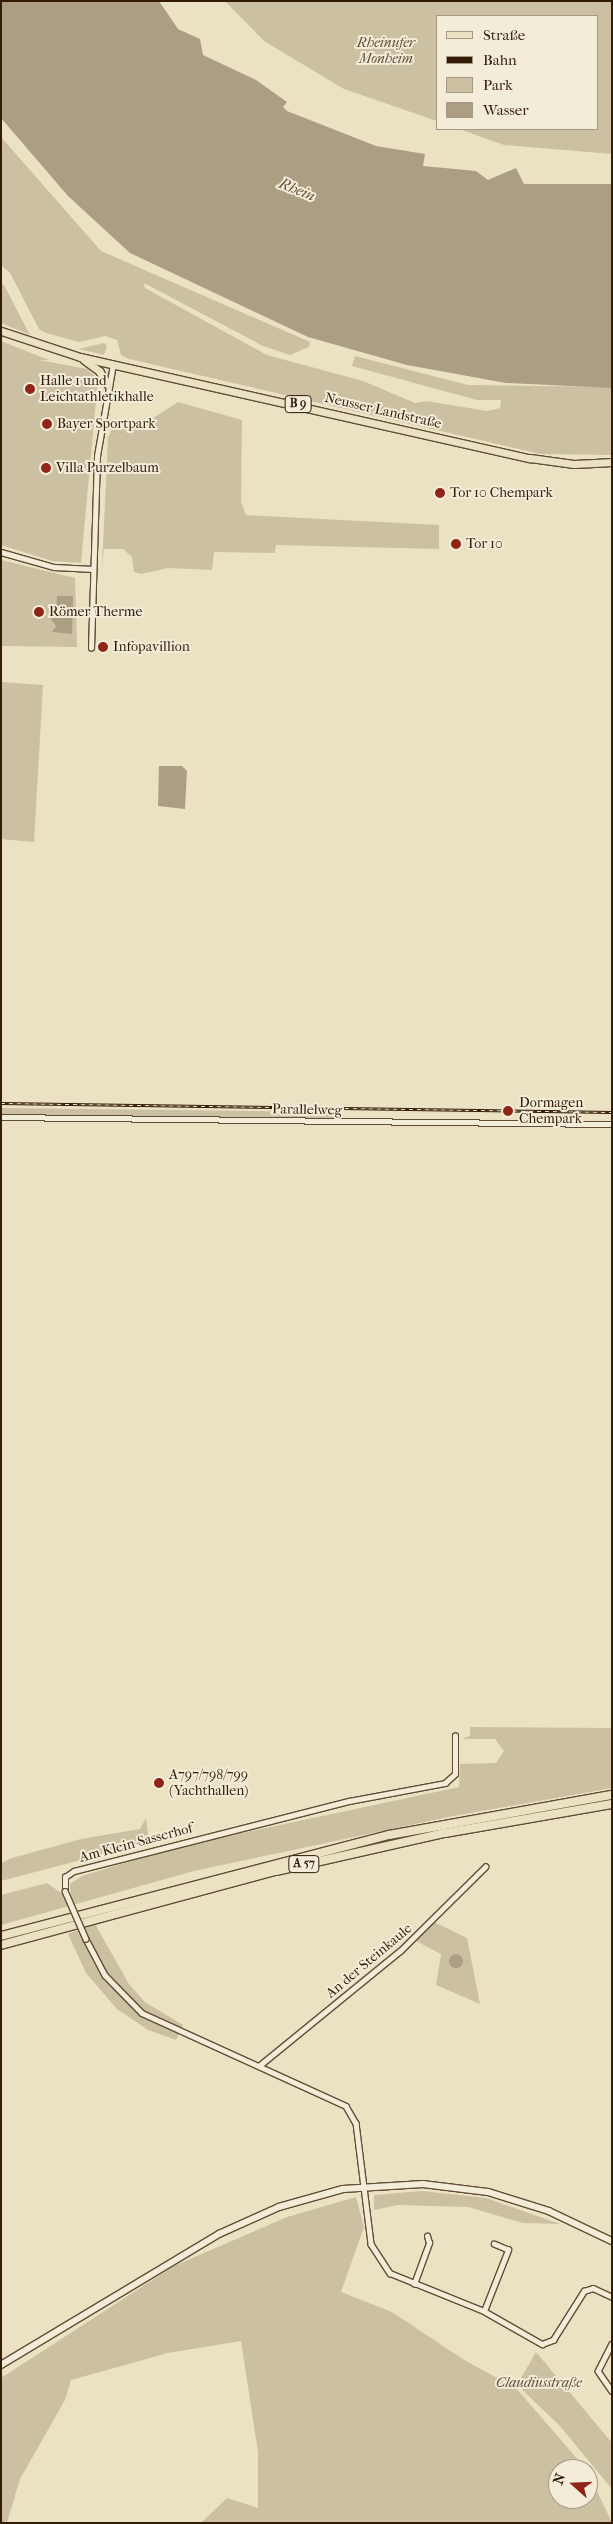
<!DOCTYPE html>
<meta charset="utf-8">
<style>
body{margin:0}
#map{position:relative;width:613px;height:2524px;overflow:hidden;background:#ebe2c3;font-family:"IM FELL French Canon",serif}
div>[style]{position:absolute}
.green>*{inset:0;background:#ccc0a3}
.water>*{inset:0;background:#ac9e83}
.round{border-radius:50%}
.roads{filter:drop-shadow(1px 0 #614d35) drop-shadow(-1px 0 #614d35) drop-shadow(0 1px #614d35) drop-shadow(0 -1px #614d35)}
.minor>*{height:4.5px;margin:-2.25px;padding:0 2.25px;transform-origin:2.25px;border-radius:2.25px;background:#f2ecd8}
.secondary>*{height:5.5px;margin:-2.75px;padding:0 2.75px;transform-origin:2.75px;border-radius:2.75px;background:#f2ecd8}
.primary>*{height:7px;margin:-3.5px;padding:0 3.5px;transform-origin:3.5px;border-radius:3.5px;background:#ebe2c3}
.motorway>*{height:8px;margin:-4px;padding:0 4px;transform-origin:4px;border-radius:4px;background:#ebe2c3}
.rail>*{height:3px;margin-top:-1.5px;transform-origin:0;background:repeating-linear-gradient(90deg,#f2ecd8 0 4px,#331b06 0 8px);box-sizing:border-box;border-block:1px solid #331b06}
.bridges{filter:drop-shadow(1px 0 #614d35) drop-shadow(-1px 0 #614d35) drop-shadow(0 1px #614d35) drop-shadow(0 -1px #614d35)}
.minor-bridge>*{height:4.5px;margin:-2.25px;padding:0 2.25px;transform-origin:2.25px;border-radius:2.25px;background:#f2ecd8}
.dots>*{width:14px;height:14px;translate:-50% -50%;box-sizing:border-box;border:2px solid #f2ecd8;border-radius:50%}
span{translate:-50% -50%;white-space:nowrap;text-align:center;line-height:1.15;-webkit-text-stroke:4px #f2ecd8;paint-order:stroke}
.shield-label span{padding:1px 4px;background:#f2ecd8;border:1px solid;border-radius:4px;-webkit-text-stroke-width:0}
.shield-label{font-size:12px;color:#331b06;font-weight:700}
.park-label{font-size:14px;color:#614d35;font-style:italic}
.poi-label{font-size:14px;color:#331b06}
.left{translate:0 -50%;text-align:left}
.street-label{font-size:14px;color:#331b06}
.water-label{font-size:15px;color:#634f38;font-style:italic}
.frame{position:absolute;inset:0;border:2px solid #331b06;pointer-events:none}
.legend{position:absolute;left:436px;top:15px;width:162px;height:115px;box-sizing:border-box;background:#f2ecd8;border:1px solid #a69884;margin:0;padding:6px 9px;list-style:none;font-size:15px;color:#331b06}
.legend li{display:flex;align-items:center;gap:10px;height:25px}
.legend b{width:25px;border:1px solid #a69884}
.north{position:absolute;left:548px;top:2459px;width:50px;height:50px;box-sizing:border-box;background:#f2ecd8;border:1px solid #a69884;border-radius:50%;rotate:290deg;font-size:14px;font-weight:700;line-height:20px;text-align:center;color:#331b06}
.north::after{content:'';display:block;margin:auto;width:18px;height:22px;background:#8f2418;clip-path:polygon(50% 0,100% 100%,50% 72%,0 100%)}
</style>
<div id="map">
<div class="green">
<i style="clip-path:polygon(225px 1px,612px 1px,612px 154px,504px 145px,459px 129px,597px 129px,597px 16px,437px 16px,437px 121px,344px 89px,264px 41px)"></i>
<i style="clip-path:polygon(1px 137px,101px 251px,310px 342px,309px 347px,290px 355px,263px 346px,144px 283px,145px 288px,267px 355px,363px 381px,415px 403px,427px 401px,487px 411px,500px 408px,501px 400px,477px 400px,352px 366px,355px 356px,468px 385px,612px 387px,612px 455px,540px 454px,129px 359px,121px 355px,117px 340px,105px 336px,79px 342px,46px 333px,39px 329px,10px 273px,1px 265px)"></i>
<i style="clip-path:polygon(1px 283px,4px 285px,30px 335px,1px 323px)"></i>
<i style="clip-path:polygon(1px 341px,49px 360px,39px 360px,87px 369px,98px 379px,81px 563px,52px 561px,1px 545px)"></i>
<i style="clip-path:polygon(104px 343px,107px 346px,104px 355px,79px 349px)"></i>
<i style="clip-path:polygon(178px 402px,242px 420px,241px 502px,246px 515px,439px 525px,439px 549px,276px 545px,275px 553px,214px 552px,212px 570px,168px 568px,141px 574px,134px 572px,132px 557px,123px 549px,104px 549px,102px 567px,108px 438px,112px 429px,138px 428px)"></i>
<i style="clip-path:polygon(1px 560px,75px 578px,77px 647px,1px 646px)"></i>
<i style="clip-path:polygon(1px 682px,43px 685px,34px 842px,1px 839px)"></i>
<i style="clip-path:polygon(1px 1108px,338px 1112px,337px 1120px,1px 1115px)"></i>
<i style="clip-path:polygon(470px 1727px,612px 1728px,612px 1788px,448px 1817px,194px 1871px,1px 1925px,1px 1895px,47px 1883px,71px 1900px,70px 1884px,82px 1876px,181px 1846px,459px 1787px,460px 1764px,496px 1763px,504px 1751px,495px 1739px,462px 1739px,470px 1736px)"></i>
<i style="clip-path:polygon(146px 1818px,149px 1842px,1px 1881px,1px 1863px,12px 1858px,81px 1839px,140px 1829px)"></i>
<i style="clip-path:polygon(434px 1922px,467px 1938px,480px 2004px,436px 1985px,441px 1954px,416px 1941px)"></i>
<i style="clip-path:polygon(95px 1924px,129px 1984px,145px 2002px,183px 2025px,176px 2040px,148px 2030px,117px 2009px,86px 1973px,68px 1934px)"></i>
<i style="clip-path:polygon(422px 2191px,486px 2198px,560px 2224px,523px 2223px,468px 2207px,398px 2205px,374px 2210px,374px 2195px)"></i>
<i style="clip-path:polygon(356px 2197px,364px 2227px,341px 2292px,392px 2312px,464px 2360px,516px 2388px,586px 2469px,558px 2469px,558px 2499px,588px 2499px,588px 2472px,612px 2523px,201px 2523px,227px 2498px,258px 2508px,258px 2452px,241px 2341px,168px 2353px,71px 2380px,65px 2400px,20px 2479px,7px 2523px,1px 2523px,1px 2378px,174px 2266px,287px 2217px)"></i>
<i style="clip-path:polygon(536px 2352px,612px 2443px,612px 2489px,559px 2425px,517px 2385px)"></i>
</div>
<div class="water">
<i style="clip-path:polygon(1px 1px,159px 1px,178px 29px,200px 39px,203px 55px,256px 80px,287px 102px,283px 107px,287px 111px,376px 146px,425px 154px,423px 166px,476px 171px,488px 180px,516px 168px,524px 184px,612px 184px,612px 388px,506px 383px,407px 365px,308px 337px,130px 253px,68px 196px,1px 118px)"></i>
<i style="clip-path:polygon(57px 596px,73px 596px,72px 634px,52px 632px,56px 626px,48px 615px,56px 615px)"></i>
<i style="clip-path:polygon(159px 766px,182px 766px,187px 771px,185px 809px,158px 806px)"></i>
<i class="round" style="left:449px;top:1954px;width:14px;height:14px"></i>
</div>
<div class="roads">
<div class="minor">
<i style="left:1px;top:552px;width:55px;rotate:15.8deg"></i>
<i style="left:54px;top:567px;width:39px;rotate:3deg"></i>
<i style="left:91px;top:648px;width:192px;rotate:-88.2deg"></i>
<i style="left:97px;top:456px;width:93px;rotate:-80.1deg"></i>
<i style="left:1px;top:1117px;width:611px;rotate:0.66deg"></i>
<i style="left:65px;top:1891px;width:14px;rotate:-90deg"></i>
<i style="left:65px;top:1877px;width:11px;rotate:-34deg"></i>
<i style="left:74px;top:1871px;width:284px;rotate:-14.3deg"></i>
<i style="left:349px;top:1801px;width:98px;rotate:-10.6deg"></i>
<i style="left:445px;top:1783px;width:13px;rotate:-42deg"></i>
<i style="left:455px;top:1774px;width:38px;rotate:-90deg"></i>
<i style="left:86px;top:1939px;width:41px;rotate:62.2deg"></i>
<i style="left:105px;top:1975px;width:53px;rotate:45.8deg"></i>
<i style="left:142px;top:2013px;width:224px;rotate:24.5deg"></i>
<i style="left:346px;top:2106px;width:20px;rotate:60deg"></i>
<i style="left:356px;top:2123px;width:122px;rotate:82.9deg"></i>
<i style="left:371px;top:2244px;width:35px;rotate:57deg"></i>
<i style="left:390px;top:2273px;width:101px;rotate:22deg"></i>
<i style="left:484px;top:2311px;width:67px;rotate:29.6deg"></i>
<i style="left:542px;top:2344px;width:12px;rotate:-20deg"></i>
<i style="left:553px;top:2340px;width:58px;rotate:-57.7deg"></i>
<i style="left:584px;top:2291px;width:9px;rotate:-18deg"></i>
<i style="left:593px;top:2288px;width:21px;rotate:25deg"></i>
<i style="left:260px;top:2065px;width:181px;rotate:-39.2deg"></i>
<i style="left:400px;top:1951px;width:120px;rotate:-44.7deg"></i>
<i style="left:414px;top:2284px;width:44px;rotate:-69.9deg"></i>
<i style="left:429px;top:2243px;width:7px;rotate:-106deg"></i>
<i style="left:484px;top:2311px;width:66px;rotate:-68.5deg"></i>
<i style="left:508px;top:2250px;width:15px;rotate:-157deg"></i>
<i style="left:612px;top:2344px;width:30px;rotate:117deg"></i>
<i style="left:598px;top:2371px;width:24px;rotate:55deg"></i>
</div>
<div class="secondary">
<i style="left:1px;top:2365px;width:254px;rotate:-31deg"></i>
<i style="left:219px;top:2234px;width:66px;rotate:-24.2deg"></i>
<i style="left:279px;top:2207px;width:66px;rotate:-15.7deg"></i>
<i style="left:343px;top:2189px;width:80px;rotate:-3.6deg"></i>
<i style="left:423px;top:2184px;width:65px;rotate:7deg"></i>
<i style="left:488px;top:2192px;width:64px;rotate:17.3deg"></i>
<i style="left:549px;top:2211px;width:70px;rotate:25.5deg"></i>
</div>
<div class="primary">
<i style="left:1px;top:331px;width:83px;rotate:18.2deg"></i>
<i style="left:80px;top:357px;width:461px;rotate:12.7deg"></i>
<i style="left:530px;top:458px;width:44px;rotate:7.8deg"></i>
<i style="left:574px;top:464px;width:38px;rotate:-3deg"></i>
<i style="left:84px;top:360px;width:19px;rotate:36deg"></i>
<i style="left:99px;top:371px;width:17px;rotate:57deg"></i>
</div>
<div class="motorway">
<i style="left:1px;top:1936px;width:401px;rotate:-14.6deg"></i>
<i style="left:389px;top:1835px;width:227px;rotate:-10.2deg"></i>
<i style="left:1px;top:1945px;width:285px;rotate:-15.1deg"></i>
<i style="left:276px;top:1871px;width:173px;rotate:-12.7deg"></i>
<i style="left:445px;top:1833px;width:169px;rotate:-9.9deg"></i>
</div>
</div>
<div class="rail">
<i style="left:1px;top:1103px;width:611px;rotate:0.84deg"></i>
</div>
<div class="bridges">
<div class="minor-bridge">
<i style="left:65px;top:1891px;width:52px;rotate:66.4deg"></i>
</div>
</div>
<div class="dots">
<i style="left:30px;top:389px;background:#8f2418"></i>
<i style="left:47px;top:424px;background:#8f2418"></i>
<i style="left:46px;top:468px;background:#8f2418"></i>
<i style="left:440px;top:493px;background:#8f2418"></i>
<i style="left:456px;top:544px;background:#8f2418"></i>
<i style="left:39px;top:612px;background:#8f2418"></i>
<i style="left:103px;top:647px;background:#8f2418"></i>
<i style="left:508px;top:1111px;background:#8f2418"></i>
<i style="left:159px;top:1783px;background:#8f2418"></i>
</div>
<div class="shield-label">
<span style="left:298px;top:404px">B 9</span>
<span style="left:304px;top:1864px">A 57</span>
</div>
<div class="park-label">
<span style="left:386px;top:51px">Rheinufer<br>Monheim</span>
<span style="left:539px;top:2383px">Claudiusstraße</span>
</div>
<div class="poi-label">
<span class="left" style="left:40px;top:389px">Halle 1 und<br>Leichtathletikhalle</span>
<span class="left" style="left:57px;top:424px">Bayer Sportpark</span>
<span class="left" style="left:56px;top:468px">Villa Purzelbaum</span>
<span class="left" style="left:450px;top:493px">Tor 10 Chempark</span>
<span class="left" style="left:466px;top:544px">Tor 10</span>
<span class="left" style="left:49px;top:612px">Römer Therme</span>
<span class="left" style="left:113px;top:647px">Infopavillion</span>
<span class="left" style="left:519px;top:1111px">Dormagen<br>Chempark</span>
<span class="left" style="left:169px;top:1783px">A797/798/799<br>(Yachthallen)</span>
</div>
<div class="street-label">
<span style="left:383px;top:411px;rotate:13deg">Neusser Landstraße</span>
<span style="left:307px;top:1110px;rotate:1deg">Parallelweg</span>
<span style="left:136px;top:1843px;rotate:-15deg">Am Klein-Sasserhof</span>
<span style="left:369px;top:1961px;rotate:-40deg">An der Steinkaule</span>
</div>
<div class="water-label">
<span style="left:297px;top:190px;rotate:22deg">Rhein</span>
</div>
<div class="frame"></div>
<ul class="legend">
<li><b style="height:6px;background:#ebe2c3"></b>Straße</li>
<li><b style="height:6px;background:#331b06"></b>Bahn</li>
<li><b style="height:14px;background:#ccc0a3"></b>Park</li>
<li><b style="height:14px;background:#ac9e83"></b>Wasser</li>
</ul>
<div class="north">N</div>
</div>
